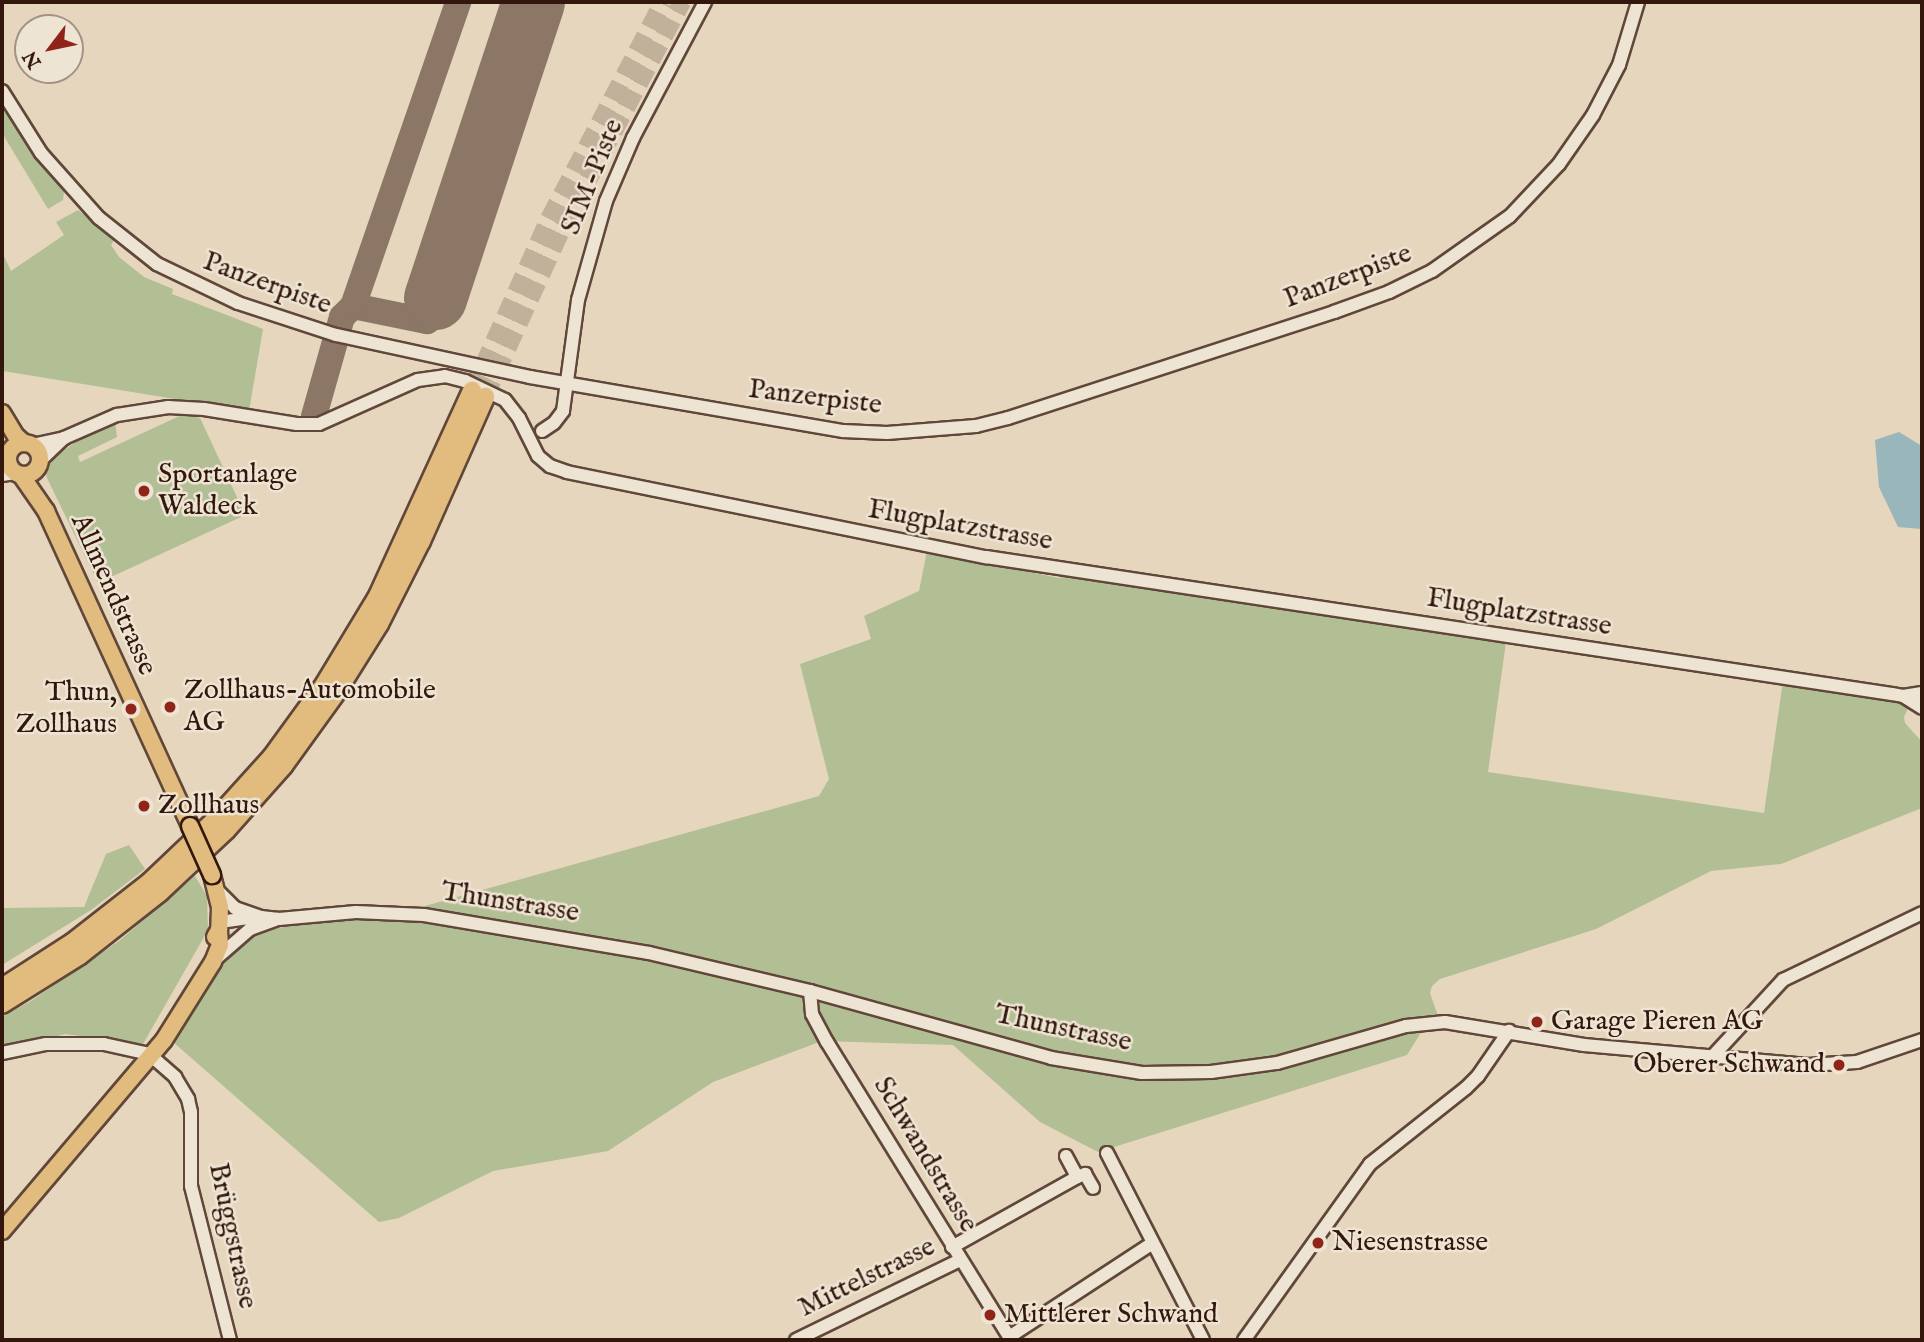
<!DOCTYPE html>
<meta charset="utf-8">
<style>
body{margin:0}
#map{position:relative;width:1924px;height:1342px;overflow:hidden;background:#e5d6bd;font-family:"IM FELL English",serif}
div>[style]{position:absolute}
.green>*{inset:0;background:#b2be93}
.water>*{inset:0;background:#99b7bb}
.taxiway>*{height:26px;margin:-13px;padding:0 13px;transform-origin:13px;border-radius:13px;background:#8c7665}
.runway>*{height:63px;margin:-31.5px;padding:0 31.5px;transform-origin:31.5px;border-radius:31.5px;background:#8c7665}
.highway-tunnel>*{height:18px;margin-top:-9px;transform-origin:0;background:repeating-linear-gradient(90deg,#c1b09a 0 18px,transparent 0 27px)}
.roads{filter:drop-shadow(2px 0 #604739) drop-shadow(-2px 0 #604739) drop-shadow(0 2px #604739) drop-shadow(0 -2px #604739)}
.minor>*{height:12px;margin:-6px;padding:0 6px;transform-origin:6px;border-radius:6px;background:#eee4d4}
.major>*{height:16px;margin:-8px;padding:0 8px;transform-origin:8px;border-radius:8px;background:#e2bb7e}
.major>.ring{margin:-8px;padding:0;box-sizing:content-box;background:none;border:16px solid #e2bb7e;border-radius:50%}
.highway>*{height:18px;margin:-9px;padding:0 9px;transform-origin:9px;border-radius:9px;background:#e2bb7e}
.bridges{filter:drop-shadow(2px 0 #33170d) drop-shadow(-2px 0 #33170d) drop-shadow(0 2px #33170d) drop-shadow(0 -2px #33170d)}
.major-bridge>*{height:16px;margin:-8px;padding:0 8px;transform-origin:8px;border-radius:8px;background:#e2bb7e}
.dots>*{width:19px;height:19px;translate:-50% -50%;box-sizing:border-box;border:4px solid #eee4d4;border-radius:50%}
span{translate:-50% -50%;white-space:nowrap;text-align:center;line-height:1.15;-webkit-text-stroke:5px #eee4d4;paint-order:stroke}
.street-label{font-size:28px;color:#33170d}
.poi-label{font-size:28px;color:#33170d}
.left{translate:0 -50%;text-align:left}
.right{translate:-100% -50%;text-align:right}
.frame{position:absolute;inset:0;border:4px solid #33170d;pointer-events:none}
.north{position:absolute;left:14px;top:14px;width:70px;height:70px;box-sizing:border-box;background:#eee4d4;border:2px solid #a39284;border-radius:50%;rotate:238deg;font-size:19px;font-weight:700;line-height:28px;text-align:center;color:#33170d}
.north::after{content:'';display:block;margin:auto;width:24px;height:32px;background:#8f2418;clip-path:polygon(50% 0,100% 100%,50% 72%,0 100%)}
</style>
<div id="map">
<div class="green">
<i style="clip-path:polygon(2px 103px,27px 144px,64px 191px,63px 200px,48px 209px,2px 133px)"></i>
<i style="clip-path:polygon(78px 210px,115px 239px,111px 245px,119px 257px,144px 277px,173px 289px,172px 294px,263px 329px,249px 411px,3px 371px,2px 379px,2px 252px,11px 271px,64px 235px,56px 222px)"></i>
<i style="clip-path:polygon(184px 414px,200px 418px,243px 510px,241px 517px,98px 583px,47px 478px,45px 470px,48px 462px,77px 441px,76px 438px,115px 422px,117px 437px,78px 456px,80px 462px)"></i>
<i style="clip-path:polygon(927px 551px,1059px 578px,1095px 569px,1506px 642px,1488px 772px,1764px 813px,1783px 681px,1904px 701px,1909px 706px,1904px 717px,1905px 723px,1922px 742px,1922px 808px,1781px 864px,1711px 871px,1596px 929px,1440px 979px,1432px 986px,1430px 993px,1438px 1016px,1428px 1021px,1407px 1055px,1098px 1152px,1040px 1122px,953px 1045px,822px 1041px,713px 1082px,608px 1151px,493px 1171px,399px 1218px,379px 1222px,173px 1042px,227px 951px,245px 937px,266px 930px,339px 918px,392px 918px,410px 922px,414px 909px,819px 796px,829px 779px,800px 664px,871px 639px,864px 616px,919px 591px)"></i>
<i style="clip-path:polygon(129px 845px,145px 869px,91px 910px,2px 965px,2px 908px,84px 907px,106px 854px)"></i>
<i style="clip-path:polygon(195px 876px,207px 896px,208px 930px,143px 1044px,65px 1034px,2px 1051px,2px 1017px,31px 1001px,119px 941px)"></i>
</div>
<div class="water">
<i style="clip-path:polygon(1899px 432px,1922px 446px,1921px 529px,1898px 527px,1879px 487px,1875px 440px)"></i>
</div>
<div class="taxiway">
<i style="left:353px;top:306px;width:76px;rotate:11.5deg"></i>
<i style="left:427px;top:321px;width:24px;rotate:-71deg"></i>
<i style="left:314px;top:416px;width:103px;rotate:-74.2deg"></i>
<i style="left:342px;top:317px;width:16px;rotate:-45deg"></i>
<i style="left:353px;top:306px;width:322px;rotate:-70.9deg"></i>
</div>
<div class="runway">
<i style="left:435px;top:298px;width:312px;rotate:-71.7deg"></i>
</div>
<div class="highway-tunnel">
<i style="left:472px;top:391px;width:188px;rotate:-65.9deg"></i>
<i style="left:549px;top:219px;width:245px;rotate:-62.3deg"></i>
<i style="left:485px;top:397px;width:187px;rotate:-65.4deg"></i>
<i style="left:563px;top:227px;width:255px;rotate:-62.1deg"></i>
</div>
<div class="roads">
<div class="minor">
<i style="left:2px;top:91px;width:73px;rotate:57.8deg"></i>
<i style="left:41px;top:153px;width:87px;rotate:48.3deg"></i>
<i style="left:99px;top:218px;width:74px;rotate:38.4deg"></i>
<i style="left:157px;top:264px;width:90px;rotate:25.7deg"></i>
<i style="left:238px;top:303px;width:103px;rotate:18.1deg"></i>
<i style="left:336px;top:335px;width:198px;rotate:12.2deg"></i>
<i style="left:530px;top:377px;width:318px;rotate:9.8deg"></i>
<i style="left:843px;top:431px;width:44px;rotate:2.6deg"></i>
<i style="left:887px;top:433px;width:89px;rotate:-4.5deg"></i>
<i style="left:976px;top:426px;width:33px;rotate:-14deg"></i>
<i style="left:1008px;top:418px;width:343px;rotate:-18deg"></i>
<i style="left:1334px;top:312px;width:59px;rotate:-20deg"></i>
<i style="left:1389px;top:292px;width:48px;rotate:-26deg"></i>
<i style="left:1432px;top:271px;width:95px;rotate:-35.2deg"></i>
<i style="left:1510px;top:216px;width:71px;rotate:-46.7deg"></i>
<i style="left:1559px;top:164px;width:60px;rotate:-55.2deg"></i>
<i style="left:1593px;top:115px;width:56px;rotate:-62.5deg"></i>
<i style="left:1619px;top:65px;width:66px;rotate:-73.2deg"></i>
<i style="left:542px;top:431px;width:14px;rotate:-34deg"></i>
<i style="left:554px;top:423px;width:15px;rotate:-53deg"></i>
<i style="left:563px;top:411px;width:112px;rotate:-82.3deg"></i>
<i style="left:578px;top:300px;width:103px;rotate:-74.2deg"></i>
<i style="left:606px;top:201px;width:69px;rotate:-66.8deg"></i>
<i style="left:633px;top:138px;width:154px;rotate:-62.1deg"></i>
<i style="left:32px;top:445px;width:33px;rotate:-12deg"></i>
<i style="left:64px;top:438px;width:58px;rotate:-23.5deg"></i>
<i style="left:117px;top:415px;width:52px;rotate:-8.9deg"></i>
<i style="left:168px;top:407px;width:36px;rotate:3deg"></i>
<i style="left:204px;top:409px;width:94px;rotate:9.2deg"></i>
<i style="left:297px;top:424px;width:22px"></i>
<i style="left:319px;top:424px;width:108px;rotate:-24deg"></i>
<i style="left:418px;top:380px;width:27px;rotate:-8deg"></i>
<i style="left:445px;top:376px;width:21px;rotate:14deg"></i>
<i style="left:465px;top:381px;width:44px;rotate:25.4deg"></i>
<i style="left:505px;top:400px;width:23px;rotate:52deg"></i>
<i style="left:519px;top:418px;width:42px;rotate:63.4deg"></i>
<i style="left:538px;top:456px;width:16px;rotate:40deg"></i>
<i style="left:550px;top:466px;width:18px;rotate:19deg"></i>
<i style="left:567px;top:472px;width:428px;rotate:11.5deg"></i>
<i style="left:986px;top:557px;width:916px;rotate:8.6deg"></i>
<i style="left:1892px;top:694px;width:11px;rotate:10deg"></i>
<i style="left:1903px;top:696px;width:22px;rotate:32deg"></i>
<i style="left:40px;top:461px;width:33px;rotate:-44deg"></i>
<i style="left:2px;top:463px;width:8px;rotate:-45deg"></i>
<i style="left:2px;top:475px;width:13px;rotate:-9deg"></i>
<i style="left:1903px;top:696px;width:19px;rotate:-9deg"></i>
<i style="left:216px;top:889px;width:27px;rotate:45deg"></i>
<i style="left:235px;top:908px;width:28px;rotate:19deg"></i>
<i style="left:261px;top:917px;width:18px;rotate:6deg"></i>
<i style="left:279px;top:919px;width:77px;rotate:-5.2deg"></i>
<i style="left:356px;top:912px;width:68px;rotate:2.5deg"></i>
<i style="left:424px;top:915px;width:228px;rotate:9.6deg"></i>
<i style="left:649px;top:953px;width:165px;rotate:13.3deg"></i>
<i style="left:810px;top:991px;width:250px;rotate:15.5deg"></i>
<i style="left:1051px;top:1058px;width:92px;rotate:9.4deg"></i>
<i style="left:1142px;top:1073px;width:69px;rotate:-0.8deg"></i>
<i style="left:1211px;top:1072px;width:67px;rotate:-7.8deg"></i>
<i style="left:1277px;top:1063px;width:134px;rotate:-16deg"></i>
<i style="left:1406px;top:1026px;width:39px;rotate:-6deg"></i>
<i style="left:1445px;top:1022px;width:141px;rotate:9.4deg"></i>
<i style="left:1584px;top:1045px;width:225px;rotate:5.1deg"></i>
<i style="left:1808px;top:1065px;width:49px;rotate:-3.5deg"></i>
<i style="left:1857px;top:1062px;width:69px;rotate:-18.7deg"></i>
<i style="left:220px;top:922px;width:34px;rotate:-8deg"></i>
<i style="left:218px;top:957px;width:43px;rotate:-41.2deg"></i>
<i style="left:250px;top:929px;width:30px;rotate:-20deg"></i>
<i style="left:810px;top:991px;width:23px;rotate:85deg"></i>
<i style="left:812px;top:1014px;width:32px;rotate:62deg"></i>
<i style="left:827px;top:1042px;width:350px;rotate:58.3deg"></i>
<i style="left:2px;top:1053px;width:45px;rotate:-11.6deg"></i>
<i style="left:46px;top:1044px;width:58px"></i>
<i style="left:104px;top:1044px;width:46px;rotate:12.5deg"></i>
<i style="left:149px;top:1054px;width:35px;rotate:41deg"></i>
<i style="left:175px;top:1077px;width:26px;rotate:59deg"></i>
<i style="left:188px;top:1099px;width:13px;rotate:77deg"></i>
<i style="left:191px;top:1112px;width:74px;rotate:90deg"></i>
<i style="left:191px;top:1186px;width:159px;rotate:75.8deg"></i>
<i style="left:1712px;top:1057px;width:105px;rotate:-47.3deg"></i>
<i style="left:1783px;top:980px;width:154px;rotate:-25.7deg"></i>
<i style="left:1107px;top:1153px;width:210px;rotate:62.8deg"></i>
<i style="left:1066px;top:1156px;width:24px;rotate:62deg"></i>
<i style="left:952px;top:1247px;width:143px;rotate:-29.2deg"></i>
<i style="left:1077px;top:1177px;width:9px;rotate:-21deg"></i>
<i style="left:1085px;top:1174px;width:16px;rotate:60deg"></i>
<i style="left:1009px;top:1337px;width:166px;rotate:-33.2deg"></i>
<i style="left:796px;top:1340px;width:182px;rotate:-26deg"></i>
<i style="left:1244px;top:1340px;width:216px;rotate:-54.4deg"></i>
<i style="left:1370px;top:1164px;width:122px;rotate:-38.4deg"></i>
<i style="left:1466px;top:1088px;width:17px;rotate:-45deg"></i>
<i style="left:1478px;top:1076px;width:55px;rotate:-55.4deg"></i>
</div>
<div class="major">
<i style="left:2px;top:413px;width:27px;rotate:59deg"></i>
<i style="left:16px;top:436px;width:11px;rotate:41deg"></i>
<i class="ring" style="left:8px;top:443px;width:16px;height:16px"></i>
<i style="left:21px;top:475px;width:44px;rotate:55.2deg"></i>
<i style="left:46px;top:511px;width:346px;rotate:65.4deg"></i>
<i style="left:212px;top:875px;width:33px;rotate:76deg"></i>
<i style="left:220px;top:907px;width:23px;rotate:92deg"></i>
<i style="left:219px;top:930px;width:8px;rotate:120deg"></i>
<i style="left:2px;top:1231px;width:250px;rotate:-49.7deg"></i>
<i style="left:164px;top:1040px;width:92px;rotate:-57.9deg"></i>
<i style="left:213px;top:962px;width:18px;rotate:-68deg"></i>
<i style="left:220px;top:945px;width:15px;rotate:-94deg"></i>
</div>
<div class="highway">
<i style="left:2px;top:988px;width:83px;rotate:-32.7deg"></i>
<i style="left:72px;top:943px;width:99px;rotate:-38deg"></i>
<i style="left:150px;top:882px;width:90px;rotate:-43.6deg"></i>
<i style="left:215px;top:820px;width:85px;rotate:-47.9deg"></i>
<i style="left:272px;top:757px;width:90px;rotate:-54deg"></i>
<i style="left:325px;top:684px;width:103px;rotate:-58.9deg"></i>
<i style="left:378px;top:596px;width:226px;rotate:-65.4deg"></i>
<i style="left:2px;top:1004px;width:92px;rotate:-32.1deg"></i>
<i style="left:80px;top:955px;width:102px;rotate:-38.2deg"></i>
<i style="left:160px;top:892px;width:91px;rotate:-43.2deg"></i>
<i style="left:226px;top:830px;width:86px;rotate:-48.3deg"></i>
<i style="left:283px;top:766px;width:92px;rotate:-54.2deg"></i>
<i style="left:337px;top:691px;width:79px;rotate:-57.9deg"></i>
<i style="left:379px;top:624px;width:93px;rotate:-63.2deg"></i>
<i style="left:421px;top:541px;width:158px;rotate:-66deg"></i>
</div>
</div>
<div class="bridges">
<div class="major-bridge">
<i style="left:190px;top:826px;width:54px;rotate:65.8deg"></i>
</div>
</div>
<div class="dots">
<i style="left:144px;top:491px;background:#8f2418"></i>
<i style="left:170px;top:707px;background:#8f2418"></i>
<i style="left:131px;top:709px;background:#8f2418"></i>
<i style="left:144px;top:806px;background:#8f2418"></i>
<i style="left:1537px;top:1022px;background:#8f2418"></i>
<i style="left:1839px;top:1065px;background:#8f2418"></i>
<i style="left:1318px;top:1243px;background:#8f2418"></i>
<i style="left:990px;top:1315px;background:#8f2418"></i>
</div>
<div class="street-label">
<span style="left:593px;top:177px;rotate:-68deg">SIM-Piste</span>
<span style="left:1348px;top:277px;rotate:-21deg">Panzerpiste</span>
<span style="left:267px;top:284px;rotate:20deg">Panzerpiste</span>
<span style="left:815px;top:398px;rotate:7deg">Panzerpiste</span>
<span style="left:960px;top:526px;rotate:10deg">Flugplatzstrasse</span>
<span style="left:113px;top:595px;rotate:66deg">Allmendstrasse</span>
<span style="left:1519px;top:613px;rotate:9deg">Flugplatzstrasse</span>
<span style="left:510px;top:903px;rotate:9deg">Thunstrasse</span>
<span style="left:1063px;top:1029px;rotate:12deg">Thunstrasse</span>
<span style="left:925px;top:1155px;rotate:59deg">Schwandstrasse</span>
<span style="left:232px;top:1236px;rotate:78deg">Brüggstrasse</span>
<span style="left:867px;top:1278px;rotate:-26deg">Mittelstrasse</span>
</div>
<div class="poi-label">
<span class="left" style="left:158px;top:491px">Sportanlage<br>Waldeck</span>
<span class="left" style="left:184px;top:707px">Zollhaus-Automobile<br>AG</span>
<span class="right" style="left:117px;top:709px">Thun,<br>Zollhaus</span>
<span class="left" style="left:158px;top:806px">Zollhaus</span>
<span class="left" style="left:1551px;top:1022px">Garage Pieren AG</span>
<span class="right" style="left:1825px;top:1065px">Oberer Schwand</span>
<span class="left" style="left:1332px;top:1243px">Niesenstrasse</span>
<span class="left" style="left:1004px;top:1315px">Mittlerer Schwand</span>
</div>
<div class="frame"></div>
<div class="north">N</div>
</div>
